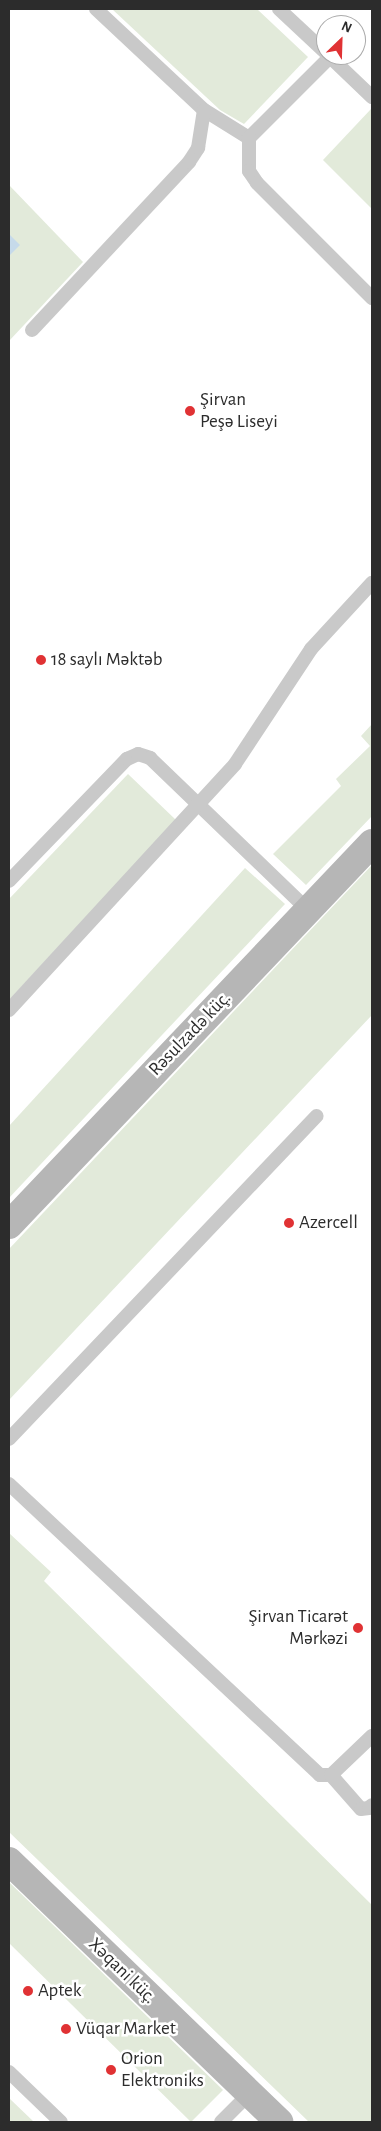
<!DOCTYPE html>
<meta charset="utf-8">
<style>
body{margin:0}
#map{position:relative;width:381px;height:2131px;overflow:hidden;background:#fff;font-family:"Alegreya Sans",sans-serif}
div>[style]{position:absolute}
.green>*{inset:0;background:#e2eada}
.water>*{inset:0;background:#c6daea}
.lane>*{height:14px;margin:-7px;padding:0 7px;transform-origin:7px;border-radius:7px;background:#c9c9c9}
.secondary>*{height:28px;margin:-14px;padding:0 14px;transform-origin:14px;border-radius:14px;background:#b6b6b6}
.dots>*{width:14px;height:14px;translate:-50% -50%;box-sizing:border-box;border:2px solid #fff;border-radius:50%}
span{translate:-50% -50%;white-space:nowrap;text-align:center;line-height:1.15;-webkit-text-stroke:5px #fff;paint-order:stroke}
.poi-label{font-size:19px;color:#2c2c2c}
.left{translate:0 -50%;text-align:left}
.right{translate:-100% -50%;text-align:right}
.street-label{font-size:19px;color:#2c2c2c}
.frame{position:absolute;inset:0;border:10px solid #2c2c2c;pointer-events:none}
.north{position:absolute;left:316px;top:15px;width:50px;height:50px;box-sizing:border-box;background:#fff;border:1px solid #ababab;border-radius:50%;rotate:24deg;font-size:14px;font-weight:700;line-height:20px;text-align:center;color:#2c2c2c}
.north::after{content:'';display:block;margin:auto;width:18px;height:22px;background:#e03234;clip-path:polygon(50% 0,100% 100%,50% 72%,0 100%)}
</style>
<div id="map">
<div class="green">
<i style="clip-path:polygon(112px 9px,257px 9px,308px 57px,244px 124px,220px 110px)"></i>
<i style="clip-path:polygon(371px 109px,372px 111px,372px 209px,323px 160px)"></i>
<i style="clip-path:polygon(9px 185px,83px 262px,9px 341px)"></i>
<i style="clip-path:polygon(372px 724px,372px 816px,306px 885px,273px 854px,341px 786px,336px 779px,370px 746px,361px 736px)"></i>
<i style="clip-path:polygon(128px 774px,176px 820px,9px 1000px,9px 899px)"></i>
<i style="clip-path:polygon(372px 865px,372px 1015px,9px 1400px,9px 1249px)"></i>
<i style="clip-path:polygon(245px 868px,285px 904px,9px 1198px,9px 1126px)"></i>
<i style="clip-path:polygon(9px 1533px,51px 1572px,44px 1581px,372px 1905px,372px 2122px,309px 2122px,9px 1832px)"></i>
<i style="clip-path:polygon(9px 1882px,223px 2090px,191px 2122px,9px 1943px)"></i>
<i style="clip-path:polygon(9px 2098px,34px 2122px,9px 2122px)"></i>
</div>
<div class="water">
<i style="clip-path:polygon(9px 234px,20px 245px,9px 256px)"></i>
</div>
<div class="lane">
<i style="left:96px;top:9px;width:148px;rotate:43.1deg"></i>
<i style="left:204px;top:110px;width:53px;rotate:31.9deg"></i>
<i style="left:279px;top:9px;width:64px;rotate:43.1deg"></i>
<i style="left:328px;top:55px;width:61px;rotate:43.7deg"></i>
<i style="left:330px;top:57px;width:115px;rotate:135deg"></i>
<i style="left:249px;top:138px;width:33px;rotate:90deg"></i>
<i style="left:249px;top:171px;width:14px;rotate:56deg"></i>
<i style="left:257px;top:183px;width:163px;rotate:45deg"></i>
<i style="left:32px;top:330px;width:230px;rotate:-46.9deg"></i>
<i style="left:189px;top:162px;width:17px;rotate:-57deg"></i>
<i style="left:198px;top:148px;width:38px;rotate:-81deg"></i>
<i style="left:9px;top:881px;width:170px;rotate:-46deg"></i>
<i style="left:127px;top:759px;width:12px;rotate:-24deg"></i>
<i style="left:138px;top:754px;width:13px;rotate:18deg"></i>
<i style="left:150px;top:758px;width:219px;rotate:43.9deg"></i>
<i style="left:9px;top:1010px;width:334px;rotate:-47.4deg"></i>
<i style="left:235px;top:764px;width:138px;rotate:-56.5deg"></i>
<i style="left:311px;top:649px;width:90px;rotate:-47.3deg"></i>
<i style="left:9px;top:1439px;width:446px;rotate:-46.4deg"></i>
<i style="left:9px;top:1484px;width:426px;rotate:43.1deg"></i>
<i style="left:320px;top:1775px;width:11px"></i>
<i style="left:331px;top:1775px;width:57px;rotate:-43.6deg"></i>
<i style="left:331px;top:1775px;width:45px;rotate:48.6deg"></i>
<i style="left:361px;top:1809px;width:8px;rotate:-7deg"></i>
<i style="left:369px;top:1808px;width:4px;rotate:-45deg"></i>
<i style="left:9px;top:2072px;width:72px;rotate:43.9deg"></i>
<i style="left:221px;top:2122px;width:40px;rotate:-45deg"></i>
</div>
<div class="secondary">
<i style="left:9px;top:1225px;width:527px;rotate:-46.46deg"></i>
<i style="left:9px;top:1861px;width:376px;rotate:44deg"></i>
</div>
<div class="dots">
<i style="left:190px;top:411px;background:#e03234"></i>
<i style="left:41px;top:660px;background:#e03234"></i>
<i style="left:289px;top:1223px;background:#e03234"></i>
<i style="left:358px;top:1628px;background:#e03234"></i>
<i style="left:28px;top:1991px;background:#e03234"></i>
<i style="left:66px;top:2029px;background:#e03234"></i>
<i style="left:111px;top:2070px;background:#e03234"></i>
</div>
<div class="poi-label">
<span class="left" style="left:200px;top:411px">Şirvan<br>Peşə Liseyi</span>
<span class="left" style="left:51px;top:660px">18 saylı Məktəb</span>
<span class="left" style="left:299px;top:1223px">Azercell</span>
<span class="right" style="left:348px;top:1628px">Şirvan Ticarət<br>Mərkəzi</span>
<span class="left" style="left:38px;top:1991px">Aptek</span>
<span class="left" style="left:76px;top:2029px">Vüqar Market</span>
<span class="left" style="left:121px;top:2070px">Orion<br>Elektroniks</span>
</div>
<div class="street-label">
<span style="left:190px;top:1034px;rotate:-46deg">Rəsulzadə küç.</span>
<span style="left:122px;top:1971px;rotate:44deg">Xəqani küç.</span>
</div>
<div class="frame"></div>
<div class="north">N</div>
</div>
